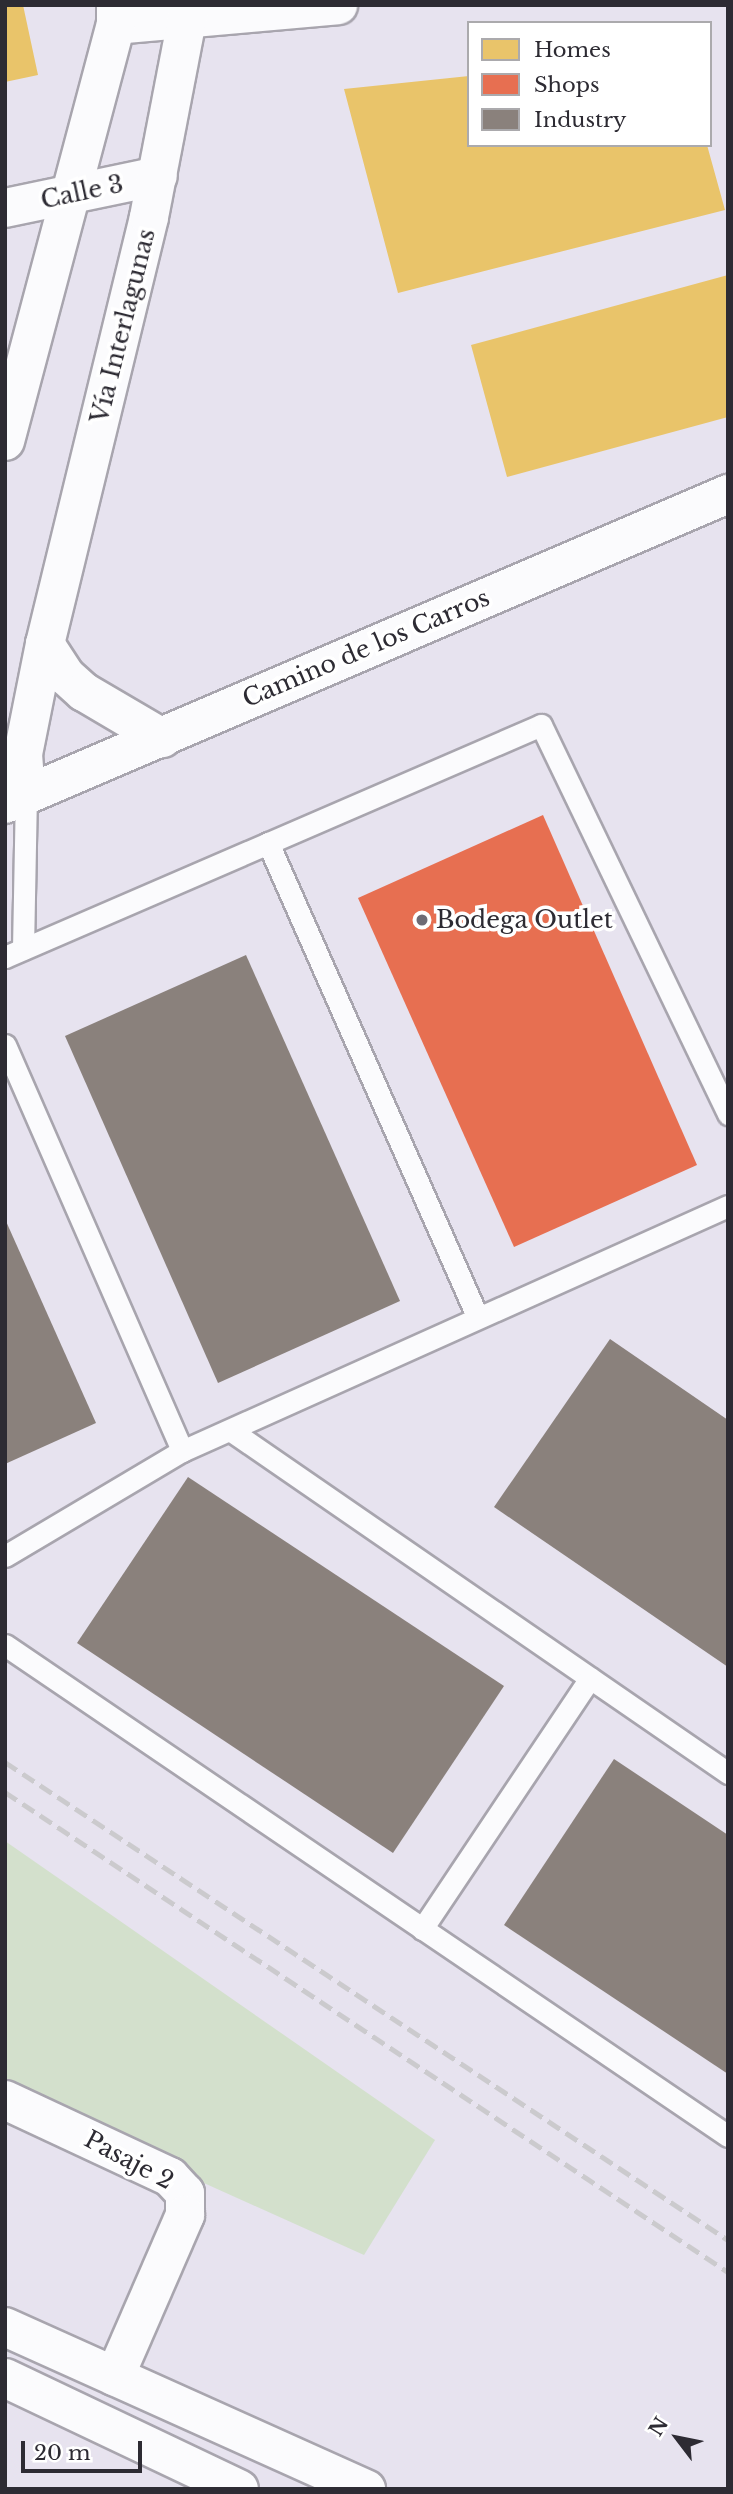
<!DOCTYPE html>
<meta charset="utf-8">
<style>
body{margin:0}
#map{position:relative;width:733px;height:2494px;overflow:hidden;background:#e7e3ef;font-family:"Libre Baskerville",serif}
div>[style]{position:absolute}
.green>*{inset:0;background:#d3e0cc}
.homes>*{inset:0;background:#e9c46a}
.shops>*{inset:0;background:#e76f51}
.industry>*{inset:0;background:#8a817c}
.roads{filter:drop-shadow(2px 0 #a8a5ae) drop-shadow(-2px 0 #a8a5ae) drop-shadow(0 2px #a8a5ae) drop-shadow(0 -2px #a8a5ae)}
.lane>*{height:21px;margin:-10.5px;padding:0 10.5px;transform-origin:10.5px;border-radius:10.5px;background:#fbfbfd}
.street>*{height:38px;margin:-19px;padding:0 19px;transform-origin:19px;border-radius:19px;background:#fbfbfd}
.secondary>*{height:38px;margin:-19px;padding:0 19px;transform-origin:19px;border-radius:19px;background:#fbfbfd}
.primary>*{height:38px;margin:-19px;padding:0 19px;transform-origin:19px;border-radius:19px;background:#fbfbfd}
.rail>*{height:5px;margin-top:-2.5px;transform-origin:0;background:repeating-linear-gradient(90deg,#cbcacd 0 14px,transparent 0 21px)}
.dots>*{width:19px;height:19px;translate:-50% -50%;box-sizing:border-box;border:4px solid #fff;border-radius:50%}
span{translate:-50% -50%;white-space:nowrap;text-align:center;line-height:1.15;-webkit-text-stroke:7px #fff;paint-order:stroke}
.street-label{font-size:24px;color:#2d2b33}
.poi-label{font-size:24px;color:#2d2b33}
.left{translate:0 -50%;text-align:left}
.frame{position:absolute;inset:0;border:7px solid #2d2b33;pointer-events:none}
.legend{position:absolute;left:467px;top:21px;width:245px;height:126px;box-sizing:border-box;background:#fff;border:2px solid #abaaad;margin:0;padding:9px 12px;list-style:none;font-size:21px;color:#2d2b33}
.legend li{display:flex;align-items:center;gap:14px;height:35px}
.legend b{width:35px;border:2px solid #abaaad}
.north{position:absolute;left:642px;top:2403px;width:70px;height:70px;-webkit-text-stroke:5px #fff;paint-order:stroke;rotate:302deg;font-size:19px;font-weight:700;line-height:28px;text-align:center;color:#2d2b33}
.north::after{content:'';display:block;margin:auto;width:24px;height:32px;background:#2d2b33;clip-path:polygon(50% 0,100% 100%,50% 72%,0 100%)}
.scale{position:absolute;left:21px;top:2441px;width:121px;height:32px;box-sizing:border-box;border:4px solid #2d2b33;border-top:0;padding-left:9px;font-size:21px;line-height:24px;white-space:nowrap;color:#2d2b33;-webkit-text-stroke:5px #fff;paint-order:stroke}
</style>
<div id="map">
<div class="green">
<i style="clip-path:polygon(5px 1841px,435px 2140px,364px 2255px,195px 2179px,5px 2083px)"></i>
</div>
<div class="homes">
<i style="clip-path:polygon(5px 5px,23px 5px,38px 75px,5px 82px)"></i>
<i style="clip-path:polygon(469px 76px,469px 145px,707px 145px,725px 210px,398px 293px,344px 89px)"></i>
<i style="clip-path:polygon(728px 275px,728px 417px,507px 477px,471px 345px)"></i>
</div>
<div class="shops">
<i style="clip-path:polygon(543px 815px,697px 1165px,514px 1247px,358px 898px)"></i>
</div>
<div class="industry">
<i style="clip-path:polygon(246px 955px,400px 1301px,218px 1383px,65px 1036px)"></i>
<i style="clip-path:polygon(5px 1219px,96px 1423px,5px 1464px)"></i>
<i style="clip-path:polygon(610px 1339px,728px 1420px,728px 1667px,494px 1507px)"></i>
<i style="clip-path:polygon(188px 1477px,504px 1686px,393px 1853px,77px 1643px)"></i>
<i style="clip-path:polygon(614px 1759px,728px 1835px,728px 2074px,504px 1925px)"></i>
</div>
<div class="roads">
<div class="lane">
<i style="left:268px;top:843px;width:519px;rotate:66.15deg"></i>
<i style="left:23px;top:949px;width:155px;rotate:-88.9deg"></i>
<i style="left:5px;top:957px;width:584px;rotate:-23.4deg"></i>
<i style="left:541px;top:725px;width:432px;rotate:64.3deg"></i>
<i style="left:5px;top:1045px;width:443px;rotate:66.4deg"></i>
<i style="left:230px;top:1430px;width:605px;rotate:34.56deg"></i>
<i style="left:5px;top:1556px;width:206px;rotate:-30.7deg"></i>
<i style="left:182px;top:1451px;width:598px;rotate:-24.17deg"></i>
<i style="left:5px;top:1645px;width:874px;rotate:34.18deg"></i>
<i style="left:422px;top:1929px;width:302px;rotate:-56.2deg"></i>
</div>
<div class="street">
<i style="left:116px;top:25px;width:223px;rotate:-5.1deg"></i>
<i style="left:5px;top:208px;width:156px;rotate:-11.8deg"></i>
<i style="left:5px;top:441px;width:431px;rotate:-75.1deg"></i>
<i style="left:116px;top:25px;width:20px;rotate:-90deg"></i>
<i style="left:45px;top:644px;width:38px;rotate:57deg"></i>
<i style="left:66px;top:676px;width:24px;rotate:42deg"></i>
<i style="left:84px;top:692px;width:91px;rotate:30.5deg"></i>
<i style="left:26px;top:794px;width:40px;rotate:-94.3deg"></i>
<i style="left:23px;top:754px;width:112px;rotate:-78.7deg"></i>
<i style="left:45px;top:644px;width:439px;rotate:-76.3deg"></i>
<i style="left:149px;top:217px;width:216px;rotate:-79.1deg"></i>
<i style="left:5px;top:2100px;width:182px;rotate:25deg"></i>
<i style="left:170px;top:2177px;width:22px;rotate:47deg"></i>
<i style="left:185px;top:2193px;width:22px;rotate:90deg"></i>
<i style="left:185px;top:2215px;width:176px;rotate:113.5deg"></i>
</div>
<div class="secondary">
<i style="left:5px;top:804px;width:787px;rotate:-23.21deg"></i>
</div>
<div class="primary">
<i style="left:5px;top:2327px;width:396px;rotate:24.2deg"></i>
<i style="left:5px;top:2378px;width:259px;rotate:25.4deg"></i>
</div>
</div>
<div class="rail">
<i style="left:5px;top:1762px;width:867px;rotate:33.47deg"></i>
<i style="left:5px;top:1792px;width:868px;rotate:33.58deg"></i>
</div>
<div class="dots">
<i style="left:422px;top:920px;background:#6e6b75"></i>
</div>
<div class="street-label">
<span style="left:82px;top:192px;rotate:-12deg">Calle 3</span>
<span style="left:123px;top:326px;rotate:-76deg">Vía Interlagunas</span>
<span style="left:366px;top:648px;rotate:-23deg">Camino de los Carros</span>
<span style="left:129px;top:2160px;rotate:28deg">Pasaje 2</span>
</div>
<div class="poi-label">
<span class="left" style="left:436px;top:920px">Bodega Outlet</span>
</div>
<div class="frame"></div>
<ul class="legend">
<li><b style="height:19px;background:#e9c46a"></b>Homes</li>
<li><b style="height:19px;background:#e76f51"></b>Shops</li>
<li><b style="height:19px;background:#8a817c"></b>Industry</li>
</ul>
<div class="north">N</div>
<div class="scale">20 m</div>
</div>
